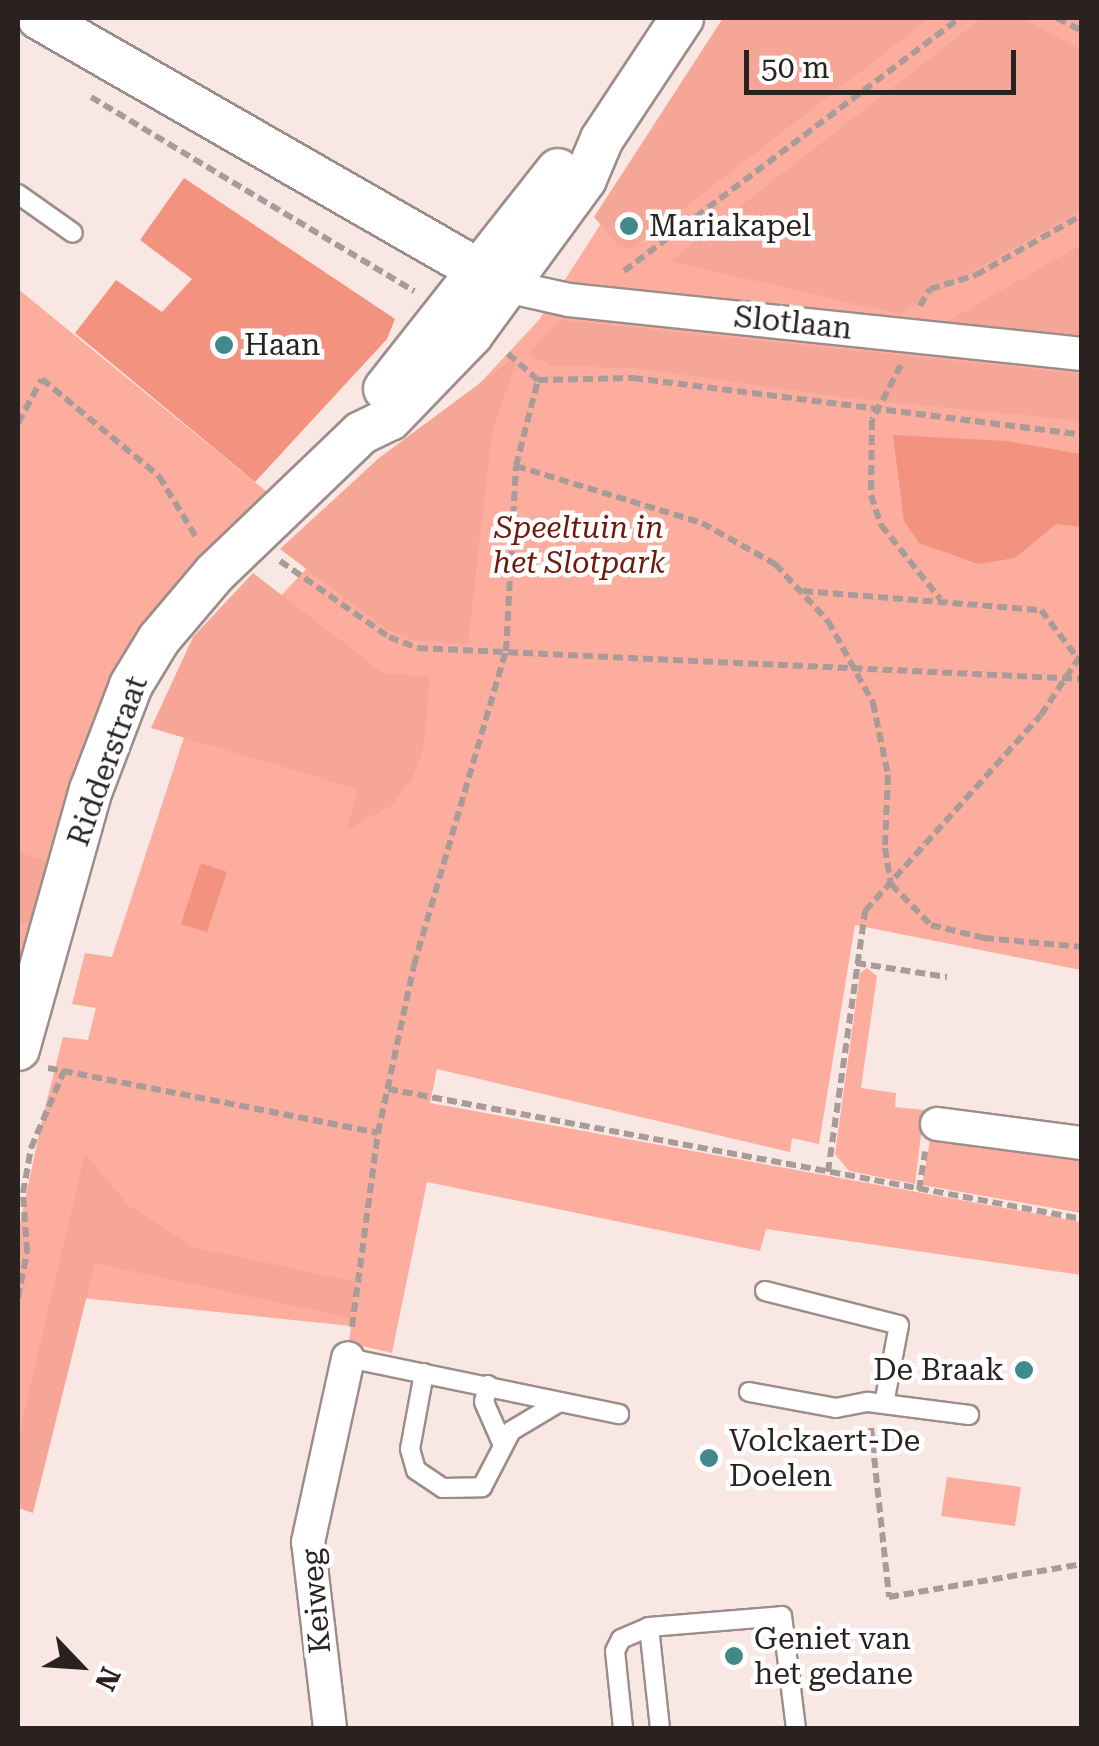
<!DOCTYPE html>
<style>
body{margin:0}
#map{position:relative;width:1099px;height:1746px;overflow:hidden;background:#f9e7e4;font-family:"Roboto Serif",serif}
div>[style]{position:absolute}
.green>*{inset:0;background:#fcad9d}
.forest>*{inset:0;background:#f5a696}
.water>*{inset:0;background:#f49280}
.path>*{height:6px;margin-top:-3px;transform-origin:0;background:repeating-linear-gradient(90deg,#a89b98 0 10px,transparent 0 15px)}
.roads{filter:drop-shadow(2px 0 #9d8d8a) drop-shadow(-2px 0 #9d8d8a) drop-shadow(0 2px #9d8d8a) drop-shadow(0 -2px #9d8d8a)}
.service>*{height:18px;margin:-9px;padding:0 9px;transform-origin:9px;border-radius:9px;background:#fff}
.minor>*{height:32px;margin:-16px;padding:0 16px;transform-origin:16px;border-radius:16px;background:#fff}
.tertiary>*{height:42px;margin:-21px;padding:0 21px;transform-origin:21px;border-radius:21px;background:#fff}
.dots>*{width:28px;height:28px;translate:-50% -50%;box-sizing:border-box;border:5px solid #fff;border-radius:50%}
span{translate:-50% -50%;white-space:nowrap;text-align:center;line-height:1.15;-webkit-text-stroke:9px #fff;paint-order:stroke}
.poi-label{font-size:30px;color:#292221}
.left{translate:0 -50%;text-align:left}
.right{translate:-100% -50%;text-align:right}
.street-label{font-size:30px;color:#292221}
.park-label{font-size:30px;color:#6e190c;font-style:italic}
.frame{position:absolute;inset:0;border:20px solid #292221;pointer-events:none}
.north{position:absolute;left:30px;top:1616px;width:100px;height:100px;-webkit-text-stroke:8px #fff;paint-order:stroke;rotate:115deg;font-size:28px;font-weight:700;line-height:40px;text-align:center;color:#292221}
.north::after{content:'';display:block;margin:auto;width:35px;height:45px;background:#292221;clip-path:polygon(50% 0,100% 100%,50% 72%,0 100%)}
.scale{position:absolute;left:744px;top:50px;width:272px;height:45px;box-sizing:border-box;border:5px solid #292221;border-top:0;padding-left:12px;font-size:30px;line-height:35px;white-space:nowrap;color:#292221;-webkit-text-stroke:8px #fff;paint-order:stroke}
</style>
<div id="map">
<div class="green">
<i style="clip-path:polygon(733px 18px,1081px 18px,1081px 970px,855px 925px,819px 1144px,792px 1138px,790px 1152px,437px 1069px,430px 1103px,1081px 1222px,1081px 1275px,766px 1229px,760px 1251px,427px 1182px,392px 1353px,349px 1343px,351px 1326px,53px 1295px,18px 1438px,18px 1232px,43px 1116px,63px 1037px,88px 1040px,96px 1008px,72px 1004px,85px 953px,112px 957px,203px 679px,539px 320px)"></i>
<i style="clip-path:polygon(18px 289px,267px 492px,174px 591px,39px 929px,18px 1012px)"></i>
<i style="clip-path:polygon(867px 968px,877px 976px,861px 1088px,896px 1093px,895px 1107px,924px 1110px,915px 1184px,849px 1171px,835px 1154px,860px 973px)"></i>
<i style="clip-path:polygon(930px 1140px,1081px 1159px,1081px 1213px,922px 1185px)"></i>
<i style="clip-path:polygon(947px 1477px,1021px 1487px,1015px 1526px,941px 1516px)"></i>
</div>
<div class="forest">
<i style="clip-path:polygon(723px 18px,930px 18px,631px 249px,618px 245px,594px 217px)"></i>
<i style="clip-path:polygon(982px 18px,1022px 18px,1081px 50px,1081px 210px,899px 314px,670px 261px)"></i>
<i style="clip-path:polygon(1081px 245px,1081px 343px,946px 322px)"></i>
<i style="clip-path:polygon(559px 320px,1081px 374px,1081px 421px,848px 398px,635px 368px,551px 366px,529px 353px)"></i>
<i style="clip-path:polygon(519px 354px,492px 432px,468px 644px,413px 640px,386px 629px,280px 549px,379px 458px)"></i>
<i style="clip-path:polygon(253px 573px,383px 673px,430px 677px,423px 751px,412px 778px,393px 805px,347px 830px,358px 789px,151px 728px,193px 637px)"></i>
<i style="clip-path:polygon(18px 851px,56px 865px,39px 929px,18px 921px)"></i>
<i style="clip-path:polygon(85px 1154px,129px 1206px,196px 1248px,356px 1282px,350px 1318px,95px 1263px,33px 1513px,18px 1508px,18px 1438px)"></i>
</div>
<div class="water">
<i style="clip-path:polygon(184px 178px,395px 319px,387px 339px,255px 482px,75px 333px,116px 280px,162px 312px,192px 279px,140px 240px)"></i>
<i style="clip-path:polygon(893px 435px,1006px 441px,1081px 454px,1081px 527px,1056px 524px,1015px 558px,978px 564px,919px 543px,904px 521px)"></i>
<i style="clip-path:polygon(201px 863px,227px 872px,207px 932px,181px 924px)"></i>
</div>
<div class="path">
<i style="left:1057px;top:18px;width:28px;rotate:27deg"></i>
<i style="left:1082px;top:92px;width:17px;rotate:90deg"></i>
<i style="left:91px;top:97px;width:377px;rotate:31deg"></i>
<i style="left:624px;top:271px;width:421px;rotate:-37deg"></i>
<i style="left:920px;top:306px;width:20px;rotate:-60deg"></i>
<i style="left:930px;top:289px;width:48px;rotate:-16.9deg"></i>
<i style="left:976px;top:275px;width:122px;rotate:-29.5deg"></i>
<i style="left:901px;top:365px;width:62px;rotate:117.8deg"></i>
<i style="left:872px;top:420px;width:75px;rotate:90.8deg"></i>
<i style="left:871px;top:495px;width:32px;rotate:72deg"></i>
<i style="left:881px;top:525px;width:95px;rotate:51.4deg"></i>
<i style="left:538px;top:380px;width:95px;rotate:-1.2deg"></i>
<i style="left:633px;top:378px;width:453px;rotate:7.2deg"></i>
<i style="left:18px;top:423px;width:50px;rotate:-61.4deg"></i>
<i style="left:42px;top:379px;width:152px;rotate:39.7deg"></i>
<i style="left:159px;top:476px;width:71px;rotate:58.8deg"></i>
<i style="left:516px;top:466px;width:195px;rotate:17deg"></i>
<i style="left:702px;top:523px;width:84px;rotate:29.3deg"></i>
<i style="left:775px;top:564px;width:78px;rotate:47.1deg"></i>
<i style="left:828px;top:621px;width:94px;rotate:61.2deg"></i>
<i style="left:873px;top:703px;width:74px;rotate:78.2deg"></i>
<i style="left:888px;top:775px;width:73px;rotate:92.4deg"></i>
<i style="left:885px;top:848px;width:36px;rotate:81deg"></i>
<i style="left:891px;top:884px;width:57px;rotate:45.7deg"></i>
<i style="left:931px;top:925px;width:55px;rotate:13.8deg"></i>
<i style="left:984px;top:938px;width:98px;rotate:5.2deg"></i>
<i style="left:280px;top:561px;width:133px;rotate:34.9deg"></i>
<i style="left:389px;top:637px;width:31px;rotate:21deg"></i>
<i style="left:418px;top:648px;width:665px;rotate:2.67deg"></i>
<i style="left:803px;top:591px;width:239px;rotate:4.6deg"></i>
<i style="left:1041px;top:610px;width:63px;rotate:52.8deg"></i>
<i style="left:856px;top:963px;width:92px;rotate:8.7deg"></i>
<i style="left:48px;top:1068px;width:336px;rotate:11.1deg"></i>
<i style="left:388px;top:1089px;width:706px;rotate:10.61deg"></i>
<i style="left:828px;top:1172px;width:264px;rotate:-81.9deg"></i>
<i style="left:865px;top:911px;width:263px;rotate:-48.1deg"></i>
<i style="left:1041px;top:715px;width:74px;rotate:-56.5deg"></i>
<i style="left:919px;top:1190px;width:39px;rotate:-81deg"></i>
<i style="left:18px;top:1298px;width:47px;rotate:-78.9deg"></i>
<i style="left:27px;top:1252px;width:59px;rotate:-93.9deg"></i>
<i style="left:23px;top:1193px;width:46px;rotate:-79.9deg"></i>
<i style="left:31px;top:1148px;width:84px;rotate:-66.8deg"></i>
<i style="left:352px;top:1327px;width:196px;rotate:-82.4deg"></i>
<i style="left:378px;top:1133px;width:172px;rotate:-77.9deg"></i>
<i style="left:414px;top:965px;width:327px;rotate:-73.7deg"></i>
<i style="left:506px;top:651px;width:185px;rotate:-86.9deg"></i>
<i style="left:516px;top:466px;width:89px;rotate:-75.7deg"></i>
<i style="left:538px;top:380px;width:43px;rotate:-138.8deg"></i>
<i style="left:871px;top:1428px;width:170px;rotate:83.9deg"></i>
<i style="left:889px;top:1597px;width:196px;rotate:-9.7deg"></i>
</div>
<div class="roads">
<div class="service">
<i style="left:18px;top:194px;width:67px;rotate:35.3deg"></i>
<i style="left:765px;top:1291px;width:138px;rotate:14.2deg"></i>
<i style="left:899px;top:1325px;width:80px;rotate:100.8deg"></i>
<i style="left:348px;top:1358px;width:277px;rotate:11.7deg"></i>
<i style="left:424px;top:1373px;width:77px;rotate:100.4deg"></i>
<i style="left:410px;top:1449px;width:22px;rotate:74deg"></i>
<i style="left:416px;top:1470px;width:32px;rotate:34deg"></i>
<i style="left:443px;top:1488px;width:39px;rotate:-1deg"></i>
<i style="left:482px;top:1487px;width:63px;rotate:-62.6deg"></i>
<i style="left:511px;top:1431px;width:55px;rotate:-30.8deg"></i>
<i style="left:488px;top:1385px;width:17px;rotate:103deg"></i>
<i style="left:484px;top:1402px;width:47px;rotate:66.2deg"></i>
<i style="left:749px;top:1392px;width:88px;rotate:10.4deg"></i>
<i style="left:836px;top:1408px;width:33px;rotate:-11deg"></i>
<i style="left:868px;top:1402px;width:102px;rotate:7.3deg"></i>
<i style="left:649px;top:1627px;width:102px;rotate:83.8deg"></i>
<i style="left:623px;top:1728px;width:77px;rotate:-95.9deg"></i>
<i style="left:615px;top:1651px;width:13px;rotate:-63deg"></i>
<i style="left:621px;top:1639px;width:30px;rotate:-23deg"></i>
<i style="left:649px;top:1627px;width:133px;rotate:-4.7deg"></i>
<i style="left:782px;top:1616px;width:113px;rotate:82.9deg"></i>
</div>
<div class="minor">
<i style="left:506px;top:286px;width:65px;rotate:12.5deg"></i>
<i style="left:569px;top:300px;width:516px;rotate:6.01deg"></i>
<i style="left:937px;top:1124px;width:146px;rotate:7.5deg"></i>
<i style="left:330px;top:1728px;width:187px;rotate:-96.7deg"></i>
<i style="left:308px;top:1542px;width:188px;rotate:-77.7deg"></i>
</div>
<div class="tertiary">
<i style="left:39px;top:18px;width:538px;rotate:29.85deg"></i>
<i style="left:385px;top:389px;width:279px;rotate:-51.7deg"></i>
<i style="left:18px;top:1049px;width:269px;rotate:-74.3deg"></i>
<i style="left:91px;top:790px;width:112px;rotate:-69.1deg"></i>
<i style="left:131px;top:685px;width:54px;rotate:-58.7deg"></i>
<i style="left:159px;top:639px;width:87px;rotate:-49.7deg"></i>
<i style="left:215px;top:573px;width:202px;rotate:-43.8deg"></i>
<i style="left:361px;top:433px;width:32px;rotate:-26deg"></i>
<i style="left:390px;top:419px;width:117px;rotate:-46deg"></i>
<i style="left:471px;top:335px;width:193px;rotate:-53.8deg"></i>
<i style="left:585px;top:179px;width:43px;rotate:-67deg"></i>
<i style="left:602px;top:139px;width:145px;rotate:-56.5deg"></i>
</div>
</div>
<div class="dots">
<i style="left:629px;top:226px;background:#41898b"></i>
<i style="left:224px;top:345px;background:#41898b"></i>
<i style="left:1024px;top:1370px;background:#41898b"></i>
<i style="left:709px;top:1458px;background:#41898b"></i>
<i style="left:734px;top:1656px;background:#41898b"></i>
</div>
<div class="poi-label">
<span class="left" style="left:649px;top:226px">Mariakapel</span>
<span class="left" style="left:244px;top:345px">Haan</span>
<span class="right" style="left:1004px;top:1370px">De Braak</span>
<span class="left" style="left:729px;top:1458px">Volckaert-De<br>Doelen</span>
<span class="left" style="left:754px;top:1656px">Geniet van<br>het gedane</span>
</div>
<div class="street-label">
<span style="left:793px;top:323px;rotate:6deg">Slotlaan</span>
<span style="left:108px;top:761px;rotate:-70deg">Ridderstraat</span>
<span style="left:316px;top:1601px;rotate:-95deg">Keiweg</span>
</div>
<div class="park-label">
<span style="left:579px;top:545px">Speeltuin in<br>het Slotpark</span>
</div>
<div class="frame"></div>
<div class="north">N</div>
<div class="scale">50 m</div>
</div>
